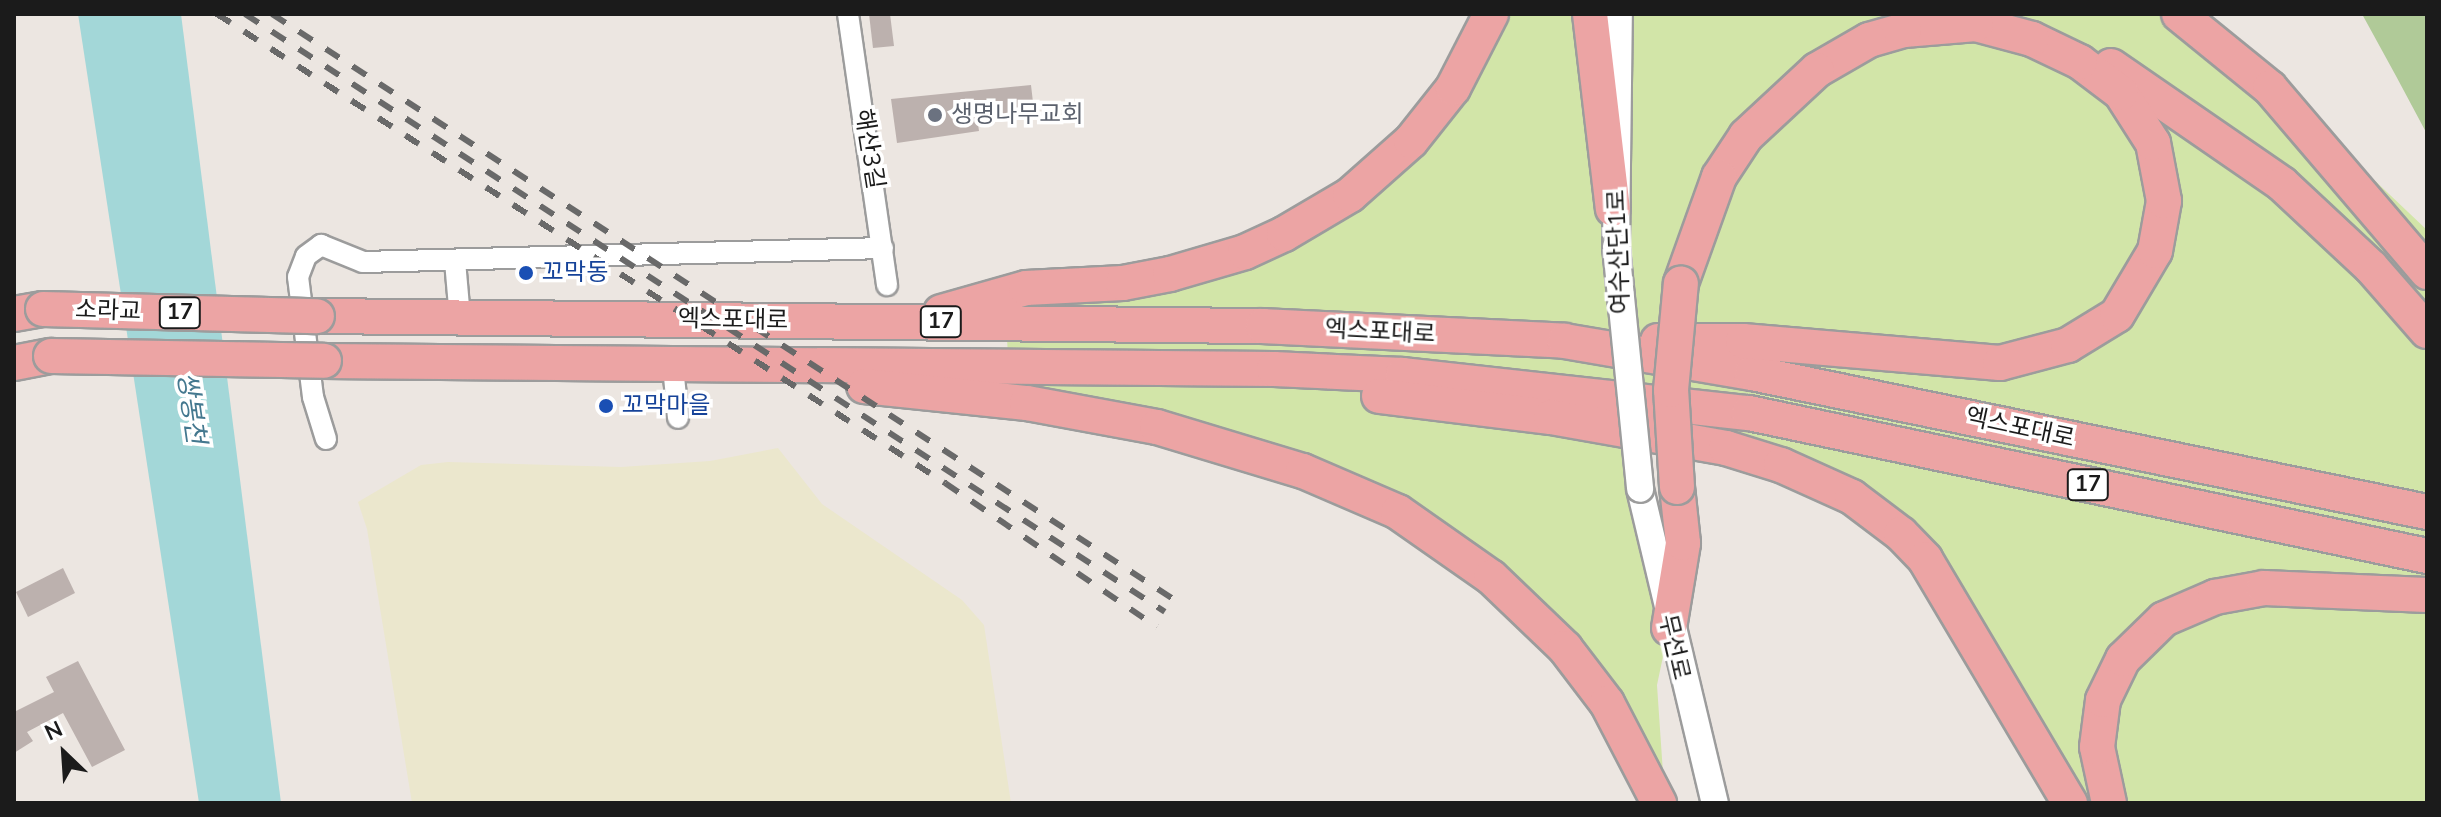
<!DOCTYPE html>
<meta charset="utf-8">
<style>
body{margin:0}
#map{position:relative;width:2441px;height:817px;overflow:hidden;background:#ece6e1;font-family:"Nunito Sans","Noto Sans KR",sans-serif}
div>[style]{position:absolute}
.farmland>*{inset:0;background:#ebe7cd}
.grass>*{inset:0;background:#d2e5a8}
.forest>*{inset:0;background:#b0ca98}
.water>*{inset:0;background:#a3d7d8}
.building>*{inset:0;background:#bcb1ae}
.roads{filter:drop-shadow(2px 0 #9c9c9c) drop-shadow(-2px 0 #9c9c9c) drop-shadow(0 2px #9c9c9c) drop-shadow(0 -2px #9c9c9c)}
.minor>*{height:20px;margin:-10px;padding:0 10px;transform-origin:10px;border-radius:10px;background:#fff}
.tertiary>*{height:26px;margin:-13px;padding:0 13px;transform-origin:13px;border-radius:13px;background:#fff}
.trunk>*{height:34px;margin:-17px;padding:0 17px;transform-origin:17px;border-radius:17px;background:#eca4a4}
.rail>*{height:6px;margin-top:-3px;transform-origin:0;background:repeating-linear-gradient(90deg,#696969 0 16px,transparent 0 32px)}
.bridges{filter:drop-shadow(2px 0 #9c9c9c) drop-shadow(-2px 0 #9c9c9c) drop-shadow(0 2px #9c9c9c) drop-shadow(0 -2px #9c9c9c)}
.tertiary-bridge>*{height:26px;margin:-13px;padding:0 13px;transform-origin:13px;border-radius:13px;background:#fff}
.trunk-bridge>*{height:34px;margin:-17px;padding:0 17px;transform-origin:17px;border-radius:17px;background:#eca4a4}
.dots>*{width:22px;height:22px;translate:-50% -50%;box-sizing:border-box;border:4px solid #fff;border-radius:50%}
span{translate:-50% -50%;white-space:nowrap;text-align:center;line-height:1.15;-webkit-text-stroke:7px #fff;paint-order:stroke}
.shield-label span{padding:2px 6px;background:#fff;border:2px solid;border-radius:6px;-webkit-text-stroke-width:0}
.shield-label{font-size:22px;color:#1b1b1b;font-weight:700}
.worship-label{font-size:24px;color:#5b616d}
.left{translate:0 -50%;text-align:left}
.street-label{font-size:24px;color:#1b1b1b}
.transit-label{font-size:24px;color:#164399}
.water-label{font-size:26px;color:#44788f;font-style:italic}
.frame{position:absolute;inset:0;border:16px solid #1b1b1b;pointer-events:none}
.north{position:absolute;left:24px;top:713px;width:80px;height:80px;-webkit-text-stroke:6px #fff;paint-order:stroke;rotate:335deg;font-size:22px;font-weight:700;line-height:32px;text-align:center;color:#1b1b1b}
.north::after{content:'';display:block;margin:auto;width:28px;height:36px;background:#1b1b1b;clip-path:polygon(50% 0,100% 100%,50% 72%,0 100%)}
</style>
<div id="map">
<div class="farmland">
<i style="clip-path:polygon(778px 448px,822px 504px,962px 600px,984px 625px,1011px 803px,412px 803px,367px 529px,358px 502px,421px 465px,448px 462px,621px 467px,710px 461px)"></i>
</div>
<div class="grass">
<i style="clip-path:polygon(1491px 14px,2179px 14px,2313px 122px,2427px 230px,2427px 803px,2070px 803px,1877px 514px,1632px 434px,1669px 628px,1657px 685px,1663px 773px,1607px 703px,1398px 512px,1011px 401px,1004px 293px,1123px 283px,1350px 195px)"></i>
</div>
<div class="forest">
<i style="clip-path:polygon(2362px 14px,2427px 14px,2427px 134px,2396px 76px)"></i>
</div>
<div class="water">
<i style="clip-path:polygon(78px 14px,181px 14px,281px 803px,199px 803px)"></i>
</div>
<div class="building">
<i style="clip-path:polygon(869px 14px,890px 14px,894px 46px,873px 48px)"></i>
<i style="clip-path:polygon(1031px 85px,1034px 111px,977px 117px,979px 131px,897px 143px,891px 99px)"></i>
<i style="clip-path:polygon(63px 568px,75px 593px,28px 617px,16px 592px)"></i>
<i style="clip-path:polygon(78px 661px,125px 750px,92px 767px,63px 713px,27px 732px,33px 741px,14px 753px,14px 712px,54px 692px,46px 677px)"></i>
</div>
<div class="roads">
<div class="minor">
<i style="left:848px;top:14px;width:274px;rotate:81.8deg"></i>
<i style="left:455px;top:261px;width:57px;rotate:85deg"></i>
<i style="left:673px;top:366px;width:52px;rotate:84.5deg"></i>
<i style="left:326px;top:439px;width:44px;rotate:-107.2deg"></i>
<i style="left:313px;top:397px;width:121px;rotate:-97.1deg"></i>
<i style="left:298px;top:277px;width:22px;rotate:-69deg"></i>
<i style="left:306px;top:256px;width:19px;rotate:-36deg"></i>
<i style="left:321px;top:245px;width:45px;rotate:22deg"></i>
<i style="left:363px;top:262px;width:520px;rotate:-1.54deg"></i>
</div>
<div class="tertiary">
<i style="left:1616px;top:247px;width:233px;rotate:-89.3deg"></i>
<i style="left:1640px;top:489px;width:323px;rotate:76.6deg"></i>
</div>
<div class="trunk">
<i style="left:1590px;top:14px;width:196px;rotate:83.3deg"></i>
<i style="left:2179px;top:14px;width:117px;rotate:39.1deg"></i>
<i style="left:2270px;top:88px;width:242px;rotate:49.5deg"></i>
<i style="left:2111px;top:66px;width:208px;rotate:34.6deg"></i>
<i style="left:2282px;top:184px;width:122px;rotate:43deg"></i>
<i style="left:2371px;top:267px;width:85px;rotate:48.8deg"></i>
<i style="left:941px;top:312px;width:88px;rotate:-15.8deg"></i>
<i style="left:1026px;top:288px;width:97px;rotate:-3deg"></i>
<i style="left:1123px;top:283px;width:48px;rotate:-10.8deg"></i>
<i style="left:1170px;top:274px;width:78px;rotate:-16.3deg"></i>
<i style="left:1245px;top:252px;width:43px;rotate:-24.8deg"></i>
<i style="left:1284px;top:234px;width:77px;rotate:-30.6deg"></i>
<i style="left:1350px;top:195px;width:81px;rotate:-41.5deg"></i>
<i style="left:1411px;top:141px;width:68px;rotate:-51.6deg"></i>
<i style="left:1453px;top:88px;width:83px;rotate:-62.8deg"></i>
<i style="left:14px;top:314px;width:29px;rotate:-10deg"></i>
<i style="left:317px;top:316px;width:946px;rotate:0.61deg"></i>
<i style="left:1263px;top:326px;width:302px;rotate:2.8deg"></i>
<i style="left:1565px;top:341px;width:190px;rotate:9.7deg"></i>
<i style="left:1752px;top:373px;width:689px;rotate:11.64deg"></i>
<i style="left:1658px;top:341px;width:85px"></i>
<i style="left:1743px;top:341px;width:258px;rotate:4.9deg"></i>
<i style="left:2000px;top:363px;width:70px;rotate:-14.8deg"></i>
<i style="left:2068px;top:345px;width:57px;rotate:-31.5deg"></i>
<i style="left:2117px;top:315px;width:74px;rotate:-59.3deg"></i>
<i style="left:2155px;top:251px;width:51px;rotate:-79.8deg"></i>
<i style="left:2164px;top:201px;width:59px;rotate:-100.7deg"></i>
<i style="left:2153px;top:143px;width:59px;rotate:-122.6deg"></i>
<i style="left:2121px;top:93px;width:51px;rotate:-142.9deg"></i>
<i style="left:2080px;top:62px;width:53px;rotate:-154.4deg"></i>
<i style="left:2032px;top:39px;width:58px;rotate:-165deg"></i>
<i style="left:1976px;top:24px;width:72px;rotate:175.2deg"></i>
<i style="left:1904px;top:30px;width:36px;rotate:164deg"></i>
<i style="left:1869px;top:40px;width:60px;rotate:150deg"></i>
<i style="left:1817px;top:70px;width:97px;rotate:137.1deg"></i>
<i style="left:1746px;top:136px;width:49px;rotate:123.4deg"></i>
<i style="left:1719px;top:177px;width:113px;rotate:109.7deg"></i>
<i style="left:324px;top:361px;width:950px;rotate:0.48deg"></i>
<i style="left:1274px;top:369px;width:129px;rotate:2.7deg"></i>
<i style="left:1403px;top:375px;width:348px;rotate:6.3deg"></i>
<i style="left:1749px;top:413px;width:693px;rotate:11.91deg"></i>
<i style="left:14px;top:363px;width:38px;rotate:-11deg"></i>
<i style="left:864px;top:386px;width:164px;rotate:6deg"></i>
<i style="left:1027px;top:403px;width:132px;rotate:10.5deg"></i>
<i style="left:1157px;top:427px;width:152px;rotate:16.8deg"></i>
<i style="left:1303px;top:471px;width:103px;rotate:23.3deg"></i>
<i style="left:1398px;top:512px;width:113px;rotate:35deg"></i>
<i style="left:1491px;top:577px;width:103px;rotate:43.8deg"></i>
<i style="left:1565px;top:648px;width:69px;rotate:52.6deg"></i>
<i style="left:1607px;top:703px;width:113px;rotate:62.5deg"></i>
<i style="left:1379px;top:396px;width:173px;rotate:7deg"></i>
<i style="left:1551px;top:417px;width:178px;rotate:10deg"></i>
<i style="left:1726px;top:448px;width:58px;rotate:17.2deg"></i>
<i style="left:1781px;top:465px;width:78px;rotate:24.3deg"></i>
<i style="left:1852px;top:497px;width:61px;rotate:37.1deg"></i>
<i style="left:1901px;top:534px;width:35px;rotate:46deg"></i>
<i style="left:1925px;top:559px;width:284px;rotate:59.3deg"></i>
<i style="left:1669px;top:628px;width:86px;rotate:-80.6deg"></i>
<i style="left:1683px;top:543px;width:56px;rotate:-96.1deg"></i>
<i style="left:2109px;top:803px;width:57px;rotate:-102.1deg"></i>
<i style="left:2097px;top:747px;width:47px;rotate:-82.7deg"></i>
<i style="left:2103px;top:700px;width:46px;rotate:-64deg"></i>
<i style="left:2123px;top:659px;width:57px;rotate:-44.3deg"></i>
<i style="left:2164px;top:619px;width:56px;rotate:-23.3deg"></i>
<i style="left:2215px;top:597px;width:50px;rotate:-10.4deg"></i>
<i style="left:2264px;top:588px;width:163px;rotate:2.5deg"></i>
</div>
</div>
<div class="rail">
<i style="left:217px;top:14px;width:866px;rotate:32.79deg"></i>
<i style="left:945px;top:483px;width:256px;rotate:34.2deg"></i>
<i style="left:245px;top:14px;width:1097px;rotate:33.02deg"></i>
<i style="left:272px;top:14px;width:1074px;rotate:32.99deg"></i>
</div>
<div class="bridges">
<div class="tertiary-bridge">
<i style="left:1616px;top:247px;width:243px;rotate:84.3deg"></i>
</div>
<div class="trunk-bridge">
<i style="left:43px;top:309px;width:274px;rotate:1.5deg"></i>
<i style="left:51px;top:356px;width:273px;rotate:1deg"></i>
<i style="left:1677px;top:487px;width:97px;rotate:-93.5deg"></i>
<i style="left:1671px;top:390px;width:107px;rotate:-84.7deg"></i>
</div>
</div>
<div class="dots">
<i style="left:935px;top:115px;background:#6b7280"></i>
<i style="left:526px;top:273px;background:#1a4fb4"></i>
<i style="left:606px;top:406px;background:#1a4fb4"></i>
</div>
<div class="shield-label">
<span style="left:180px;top:313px">17</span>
<span style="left:941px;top:322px">17</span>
<span style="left:2088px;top:485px">17</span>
</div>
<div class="worship-label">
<span class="left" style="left:951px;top:115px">생명나무교회</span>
</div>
<div class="street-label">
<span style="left:869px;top:149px;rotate:81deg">해산3길</span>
<span style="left:1619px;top:252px;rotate:-92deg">여수산단1로</span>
<span style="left:108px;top:311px;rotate:2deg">소라교</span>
<span style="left:733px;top:320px;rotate:1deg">엑스포대로</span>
<span style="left:1380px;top:332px;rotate:3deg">엑스포대로</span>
<span style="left:2020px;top:428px;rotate:12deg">엑스포대로</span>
<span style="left:1674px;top:647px;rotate:77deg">무선로</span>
</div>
<div class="transit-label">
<span class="left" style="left:542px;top:273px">꼬막동</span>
<span class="left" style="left:622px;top:406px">꼬막마을</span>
</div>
<div class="water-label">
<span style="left:191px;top:408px;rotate:82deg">쌍봉천</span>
</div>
<div class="frame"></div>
<div class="north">N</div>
</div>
